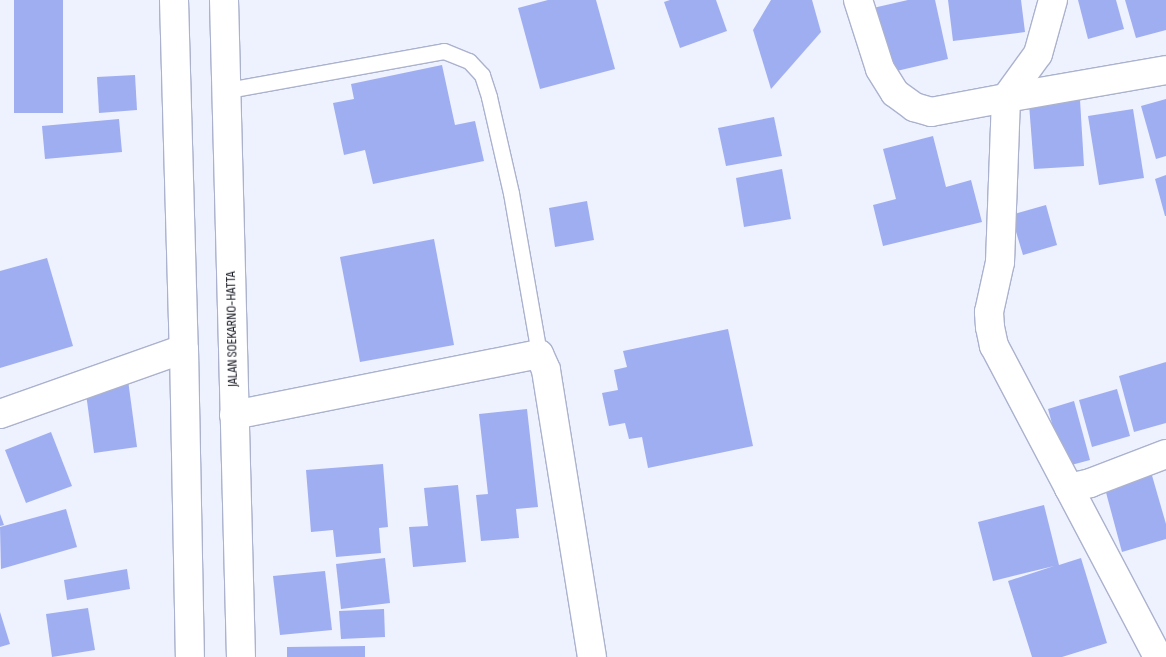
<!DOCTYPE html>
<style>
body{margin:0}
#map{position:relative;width:1166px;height:657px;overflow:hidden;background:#eef1fe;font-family:"Sofia Sans Condensed",sans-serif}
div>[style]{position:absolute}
.building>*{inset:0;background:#9faef1}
.roads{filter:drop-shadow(1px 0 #abb2ce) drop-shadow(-1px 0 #abb2ce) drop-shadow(0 1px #abb2ce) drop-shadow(0 -1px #abb2ce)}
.lane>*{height:15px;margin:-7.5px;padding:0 7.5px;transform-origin:7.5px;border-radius:7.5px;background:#fff}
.street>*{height:28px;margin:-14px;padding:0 14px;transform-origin:14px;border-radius:14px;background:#fff}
.highway>*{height:28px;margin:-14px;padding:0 14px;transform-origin:14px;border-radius:14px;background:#fff}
span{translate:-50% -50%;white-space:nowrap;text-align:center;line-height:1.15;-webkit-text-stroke:5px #fff;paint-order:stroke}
.street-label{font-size:14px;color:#151721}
</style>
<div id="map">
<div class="building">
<i style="clip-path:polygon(14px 0,63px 0,63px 113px,14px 113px)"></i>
<i style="clip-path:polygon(548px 0,596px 0,615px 69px,540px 89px,518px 8px)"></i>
<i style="clip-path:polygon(670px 0,716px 0,727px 31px,680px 48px,664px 2px)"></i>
<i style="clip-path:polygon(771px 0,812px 0,821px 32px,771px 89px,753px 30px)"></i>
<i style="clip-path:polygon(908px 0,935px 0,948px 59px,888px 73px,873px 8px)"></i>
<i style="clip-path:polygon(948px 0,1021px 0,1025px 32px,953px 41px)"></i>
<i style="clip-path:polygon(1078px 0,1116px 0,1124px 29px,1088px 39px)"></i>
<i style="clip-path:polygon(1125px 0,1166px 0,1166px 30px,1136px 38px)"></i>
<i style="clip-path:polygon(442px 65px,455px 125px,475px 121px,484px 161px,373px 184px,365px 150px,344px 155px,333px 103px,354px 99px,351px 84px)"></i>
<i style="clip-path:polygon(135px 75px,137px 110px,99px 113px,97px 77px)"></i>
<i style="clip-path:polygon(1166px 99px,1166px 156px,1156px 159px,1141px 106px)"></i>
<i style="clip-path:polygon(1080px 100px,1084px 166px,1034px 169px,1029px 104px)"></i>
<i style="clip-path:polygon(1133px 109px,1144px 178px,1099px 185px,1088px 116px)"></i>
<i style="clip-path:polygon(774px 117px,782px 156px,726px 166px,718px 128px)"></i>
<i style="clip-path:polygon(119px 119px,122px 152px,45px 159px,42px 126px)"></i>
<i style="clip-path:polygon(933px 136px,946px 187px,971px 180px,982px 222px,883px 246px,873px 205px,896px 199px,883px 149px)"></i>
<i style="clip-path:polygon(782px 169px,791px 219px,744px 227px,736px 178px)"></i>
<i style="clip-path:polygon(1166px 175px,1166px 216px,1165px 216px,1155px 179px)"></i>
<i style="clip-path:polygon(587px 201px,594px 240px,555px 247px,549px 208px)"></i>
<i style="clip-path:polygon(1046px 205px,1057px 245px,1023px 255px,1011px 215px)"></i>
<i style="clip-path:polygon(434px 239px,454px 345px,360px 362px,340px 257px)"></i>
<i style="clip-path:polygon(47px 258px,73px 346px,0 368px,0 271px)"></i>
<i style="clip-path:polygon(728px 329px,753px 446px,648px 468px,642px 437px,629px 439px,625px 423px,609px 426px,602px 393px,618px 390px,614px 370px,627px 367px,623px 351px)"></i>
<i style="clip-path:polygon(1166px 362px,1166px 423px,1134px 432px,1119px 376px)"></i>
<i style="clip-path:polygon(128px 380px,137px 447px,94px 453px,85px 386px)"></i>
<i style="clip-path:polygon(1117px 389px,1130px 436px,1092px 447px,1079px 400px)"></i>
<i style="clip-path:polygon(1074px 401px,1090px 460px,1064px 467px,1048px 409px)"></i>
<i style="clip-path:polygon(527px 409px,538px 507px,516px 509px,519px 538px,481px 541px,476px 495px,488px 494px,479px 414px)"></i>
<i style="clip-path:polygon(51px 432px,72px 486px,26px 503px,5px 450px)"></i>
<i style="clip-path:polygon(383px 464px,388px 527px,379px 528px,381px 553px,336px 557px,333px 530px,311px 532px,306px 470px)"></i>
<i style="clip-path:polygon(1151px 472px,1166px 524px,1166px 539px,1122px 552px,1104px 485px)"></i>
<i style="clip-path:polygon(458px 485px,466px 562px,413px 567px,409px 527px,428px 526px,424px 488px)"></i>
<i style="clip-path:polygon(1044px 505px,1059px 565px,1081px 558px,1107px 643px,1062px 657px,1032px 657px,1008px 581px,1054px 566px,993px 581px,978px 522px)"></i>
<i style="clip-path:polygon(66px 509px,77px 547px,1px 569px,0 527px)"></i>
<i style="clip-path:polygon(0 514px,4px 525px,0 526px)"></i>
<i style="clip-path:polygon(385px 558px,390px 603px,341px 609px,336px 564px)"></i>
<i style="clip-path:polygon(127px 569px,130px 589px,67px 600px,64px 580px)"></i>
<i style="clip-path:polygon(325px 571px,332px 630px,280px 635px,273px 576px)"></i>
<i style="clip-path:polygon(88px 608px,95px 650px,52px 657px,46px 614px)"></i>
<i style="clip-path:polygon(384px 609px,385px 637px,341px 639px,339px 611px)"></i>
<i style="clip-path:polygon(0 612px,10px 644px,0 647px)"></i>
<i style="clip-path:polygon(365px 646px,365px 657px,287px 657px,287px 647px)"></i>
</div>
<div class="roads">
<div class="lane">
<i style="left:228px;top:90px;width:219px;rotate:-10.2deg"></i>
<i style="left:444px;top:51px;width:27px;rotate:22deg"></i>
<i style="left:469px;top:61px;width:19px;rotate:47deg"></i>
<i style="left:482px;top:75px;width:23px;rotate:72deg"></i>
<i style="left:489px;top:97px;width:98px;rotate:77.1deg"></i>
<i style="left:511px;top:193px;width:163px;rotate:80.1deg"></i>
</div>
<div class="street">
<i style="left:858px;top:0;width:72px;rotate:72.3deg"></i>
<i style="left:880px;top:69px;width:28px;rotate:58deg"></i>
<i style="left:895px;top:93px;width:24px;rotate:36deg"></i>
<i style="left:914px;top:107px;width:18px;rotate:16deg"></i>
<i style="left:931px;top:112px;width:76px;rotate:-10.6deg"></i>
<i style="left:1006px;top:98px;width:54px;rotate:-54deg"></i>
<i style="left:1038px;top:54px;width:56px;rotate:-74.5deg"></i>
<i style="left:0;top:414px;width:195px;rotate:-19.5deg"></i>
<i style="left:234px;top:415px;width:311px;rotate:-11.3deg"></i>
<i style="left:539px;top:354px;width:17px;rotate:66deg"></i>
<i style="left:546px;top:370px;width:291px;rotate:80.9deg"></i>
<i style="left:1069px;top:488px;width:161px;rotate:-117.8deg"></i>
<i style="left:994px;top:346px;width:19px;rotate:-102deg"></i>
<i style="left:990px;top:327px;width:15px;rotate:-94deg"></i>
<i style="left:989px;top:312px;width:51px;rotate:-77.6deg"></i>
<i style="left:1000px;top:262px;width:164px;rotate:-87.9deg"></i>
<i style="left:1006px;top:98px;width:162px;rotate:-9.9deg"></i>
<i style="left:1158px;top:657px;width:191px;rotate:-117.8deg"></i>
<i style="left:1069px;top:488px;width:22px;rotate:-13deg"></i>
<i style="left:1090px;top:483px;width:81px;rotate:-20.9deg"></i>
</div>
<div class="highway">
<i style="left:174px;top:0;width:349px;rotate:88.4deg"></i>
<i style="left:184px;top:349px;width:308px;rotate:88.9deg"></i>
<i style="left:224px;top:0;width:657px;rotate:88.52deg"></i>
</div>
</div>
<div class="street-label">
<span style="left:232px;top:329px;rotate:-91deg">JALAN SOEKARNO-HATTA</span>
</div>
</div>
